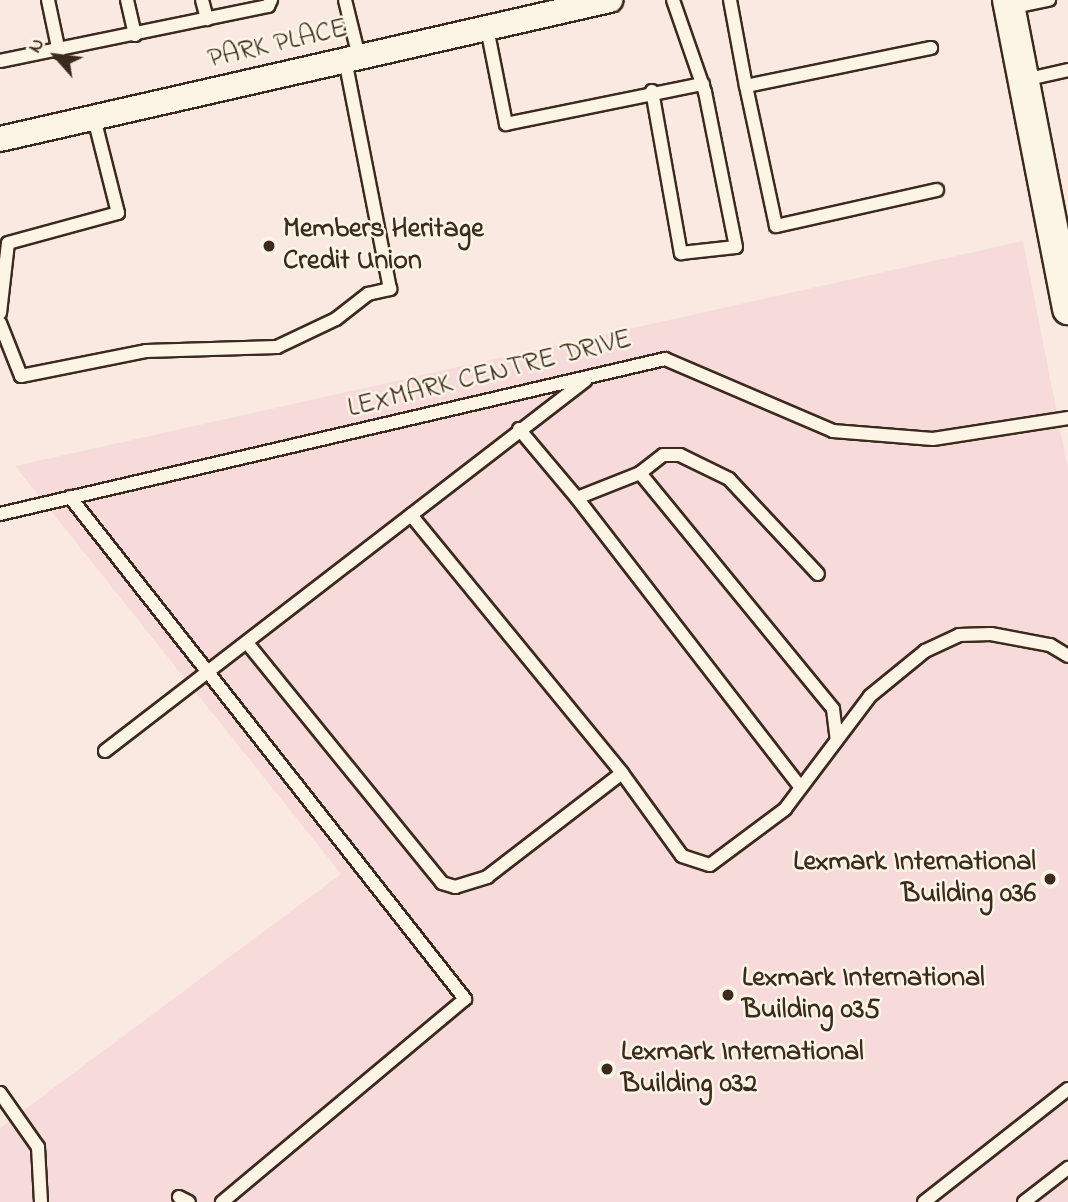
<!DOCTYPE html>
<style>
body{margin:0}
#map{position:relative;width:1068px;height:1202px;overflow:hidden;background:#fae9e0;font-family:"Indie Flower",sans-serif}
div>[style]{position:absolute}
.built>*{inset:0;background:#f7dbdb}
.roads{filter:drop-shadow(2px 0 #3b2a1e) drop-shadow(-2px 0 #3b2a1e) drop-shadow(0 2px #3b2a1e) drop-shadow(0 -2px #3b2a1e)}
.service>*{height:12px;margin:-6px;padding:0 6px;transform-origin:6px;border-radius:6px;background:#fcf5e5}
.minor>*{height:24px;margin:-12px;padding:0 12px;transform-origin:12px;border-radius:12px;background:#fcf5e5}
.tertiary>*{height:30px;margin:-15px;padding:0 15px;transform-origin:15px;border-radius:15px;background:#fcf5e5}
.dots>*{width:19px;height:19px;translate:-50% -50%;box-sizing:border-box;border:4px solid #fcf5e5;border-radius:50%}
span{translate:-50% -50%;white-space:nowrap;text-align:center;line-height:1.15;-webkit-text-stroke:5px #fcf5e5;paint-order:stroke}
.street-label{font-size:28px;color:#3b2a1e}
.poi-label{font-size:28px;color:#3b2a1e;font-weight:700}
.left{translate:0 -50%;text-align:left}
.right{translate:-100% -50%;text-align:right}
.north{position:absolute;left:21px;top:21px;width:70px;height:70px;-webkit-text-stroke:5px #fcf5e5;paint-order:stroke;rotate:298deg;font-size:19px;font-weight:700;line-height:28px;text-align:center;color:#3b2a1e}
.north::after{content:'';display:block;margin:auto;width:24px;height:32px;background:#3b2a1e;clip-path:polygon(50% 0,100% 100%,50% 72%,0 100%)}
</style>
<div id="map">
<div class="built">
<i style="clip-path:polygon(1023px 241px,1068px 469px,1068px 1202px,0 1202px,0 1128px,341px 874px,15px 466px)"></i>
</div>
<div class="roads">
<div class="service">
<i style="left:48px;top:0;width:53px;rotate:78.1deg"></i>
<i style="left:127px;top:0;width:36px;rotate:77deg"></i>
<i style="left:202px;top:0;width:20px;rotate:75deg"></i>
<i style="left:345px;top:0;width:59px;rotate:76.2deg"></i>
<i style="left:730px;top:0;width:87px;rotate:79.5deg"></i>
<i style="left:746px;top:86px;width:189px;rotate:-11.6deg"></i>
<i style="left:1010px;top:8px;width:40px;rotate:-12deg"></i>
<i style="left:487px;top:28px;width:98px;rotate:78.8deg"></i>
<i style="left:506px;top:124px;width:201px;rotate:-11.5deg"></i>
<i style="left:0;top:61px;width:274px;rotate:-11.6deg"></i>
<i style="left:268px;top:6px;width:7px;rotate:-63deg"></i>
<i style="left:1024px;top:80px;width:45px;rotate:-12.8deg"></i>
<i style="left:746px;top:86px;width:143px;rotate:77.9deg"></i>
<i style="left:776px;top:226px;width:165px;rotate:-12.6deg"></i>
<i style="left:652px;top:91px;width:165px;rotate:79.9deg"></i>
<i style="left:681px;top:253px;width:55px;rotate:-6.2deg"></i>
<i style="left:736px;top:247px;width:158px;rotate:-101.3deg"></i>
<i style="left:705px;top:92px;width:97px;rotate:-109.2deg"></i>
<i style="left:0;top:313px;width:70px;rotate:-83.5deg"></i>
<i style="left:8px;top:243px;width:114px;rotate:-15.3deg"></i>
<i style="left:118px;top:213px;width:98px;rotate:-104.2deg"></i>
<i style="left:0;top:323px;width:57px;rotate:68.4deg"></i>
<i style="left:21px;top:376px;width:127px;rotate:-11.3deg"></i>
<i style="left:146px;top:351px;width:131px;rotate:-1.7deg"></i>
<i style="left:277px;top:347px;width:65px;rotate:-25.4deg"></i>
<i style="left:336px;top:319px;width:41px;rotate:-38deg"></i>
<i style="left:368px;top:294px;width:23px;rotate:-13deg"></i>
<i style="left:390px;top:289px;width:233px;rotate:-101.1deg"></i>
<i style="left:519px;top:429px;width:90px;rotate:50deg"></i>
<i style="left:577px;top:498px;width:68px;rotate:-21.6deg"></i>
<i style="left:640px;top:473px;width:305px;rotate:50.7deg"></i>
<i style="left:833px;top:709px;width:31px;rotate:83deg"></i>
<i style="left:640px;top:473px;width:29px;rotate:-38deg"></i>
<i style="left:663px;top:455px;width:17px"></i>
<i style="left:680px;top:455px;width:55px;rotate:26.1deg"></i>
<i style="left:729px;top:479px;width:130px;rotate:46.9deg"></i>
<i style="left:70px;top:497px;width:639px;rotate:51.8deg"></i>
<i style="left:465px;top:999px;width:317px;rotate:140.1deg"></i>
<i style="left:577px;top:498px;width:366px;rotate:52.3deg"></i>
<i style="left:0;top:514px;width:683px;rotate:-13.12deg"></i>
<i style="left:665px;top:359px;width:183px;rotate:23.2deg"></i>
<i style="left:833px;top:431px;width:100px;rotate:4.6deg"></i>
<i style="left:933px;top:439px;width:137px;rotate:-8.8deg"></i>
<i style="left:411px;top:515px;width:333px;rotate:50.7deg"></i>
<i style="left:248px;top:644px;width:308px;rotate:50.9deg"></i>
<i style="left:442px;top:883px;width:14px;rotate:17deg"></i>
<i style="left:455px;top:887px;width:34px;rotate:-17deg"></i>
<i style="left:487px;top:877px;width:170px;rotate:-37.6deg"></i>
<i style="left:622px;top:773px;width:102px;rotate:54.1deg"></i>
<i style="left:682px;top:856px;width:29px;rotate:18deg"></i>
<i style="left:710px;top:865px;width:94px;rotate:-36.7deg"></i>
<i style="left:785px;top:809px;width:141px;rotate:-53deg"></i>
<i style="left:870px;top:696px;width:71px;rotate:-39.3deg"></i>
<i style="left:925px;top:651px;width:38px;rotate:-25deg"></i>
<i style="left:959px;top:635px;width:32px;rotate:-2deg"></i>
<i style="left:991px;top:634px;width:60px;rotate:10.6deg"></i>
<i style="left:1050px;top:645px;width:21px;rotate:31deg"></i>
<i style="left:105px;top:751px;width:607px;rotate:-37.64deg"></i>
<i style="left:0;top:1093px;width:66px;rotate:54.9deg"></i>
<i style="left:38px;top:1147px;width:55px;rotate:86.9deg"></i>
<i style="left:179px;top:1197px;width:11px;rotate:27deg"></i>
<i style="left:924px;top:1202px;width:183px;rotate:-38.1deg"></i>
<i style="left:1024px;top:1202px;width:56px;rotate:-37.7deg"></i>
</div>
<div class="minor">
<i style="left:0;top:139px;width:626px;rotate:-12.84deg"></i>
</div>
<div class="tertiary">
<i style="left:1008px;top:0;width:315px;rotate:79deg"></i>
</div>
</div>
<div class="dots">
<i style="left:269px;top:246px;background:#3b2a1e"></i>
<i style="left:1050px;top:879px;background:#3b2a1e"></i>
<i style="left:728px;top:995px;background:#3b2a1e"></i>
<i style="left:607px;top:1069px;background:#3b2a1e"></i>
</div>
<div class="street-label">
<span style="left:278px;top:45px;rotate:-13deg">PARK PLACE</span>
<span style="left:490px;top:375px;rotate:-14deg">LEXMARK CENTRE DRIVE</span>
</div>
<div class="poi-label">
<span class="left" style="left:283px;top:246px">Members Heritage<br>Credit Union</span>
<span class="right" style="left:1036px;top:879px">Lexmark International<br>Building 036</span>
<span class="left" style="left:742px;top:995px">Lexmark International<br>Building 035</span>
<span class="left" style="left:621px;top:1069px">Lexmark International<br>Building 032</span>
</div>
<div class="north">N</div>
</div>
